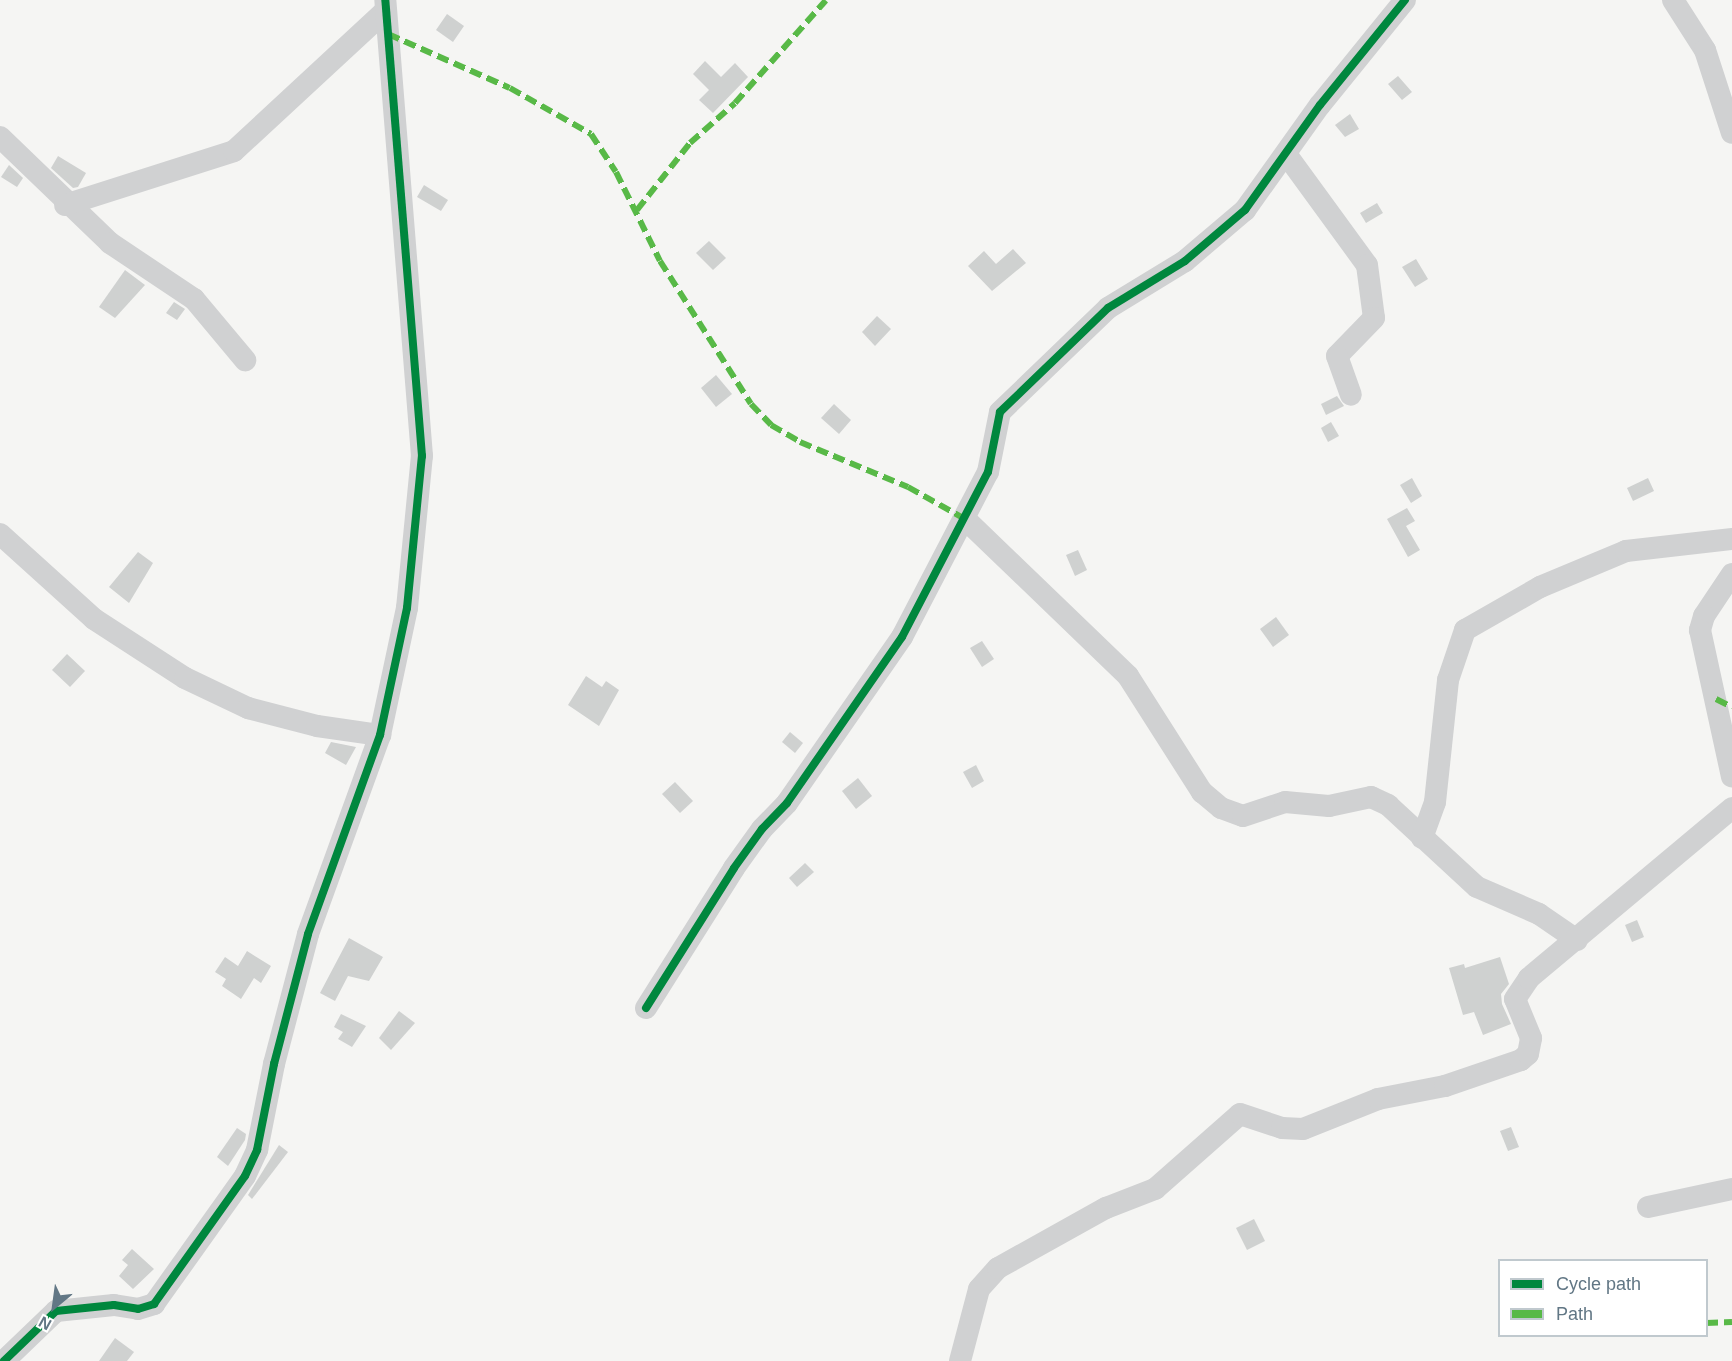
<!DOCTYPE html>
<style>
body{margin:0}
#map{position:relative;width:1732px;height:1361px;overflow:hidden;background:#f5f5f3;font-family:Arial,sans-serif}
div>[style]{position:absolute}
.building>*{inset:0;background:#cfd1d0}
.minor>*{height:22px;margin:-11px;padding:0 11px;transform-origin:11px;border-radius:11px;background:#d0d1d2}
.quiet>*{height:6px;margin-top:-3px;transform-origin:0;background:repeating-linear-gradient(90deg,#58b947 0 12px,transparent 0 18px)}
.cycleway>*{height:8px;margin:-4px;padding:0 4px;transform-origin:4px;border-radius:4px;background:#00873e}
span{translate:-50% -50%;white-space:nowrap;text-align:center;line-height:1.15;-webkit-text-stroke:6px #fff;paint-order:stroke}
.legend{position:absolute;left:1498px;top:1259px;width:210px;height:78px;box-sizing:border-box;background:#fff;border:2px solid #c0c9ce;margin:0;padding:8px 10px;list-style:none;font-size:18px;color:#627785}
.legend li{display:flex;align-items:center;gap:12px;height:30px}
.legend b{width:30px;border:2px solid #c0c9ce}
.north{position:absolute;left:24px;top:1277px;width:60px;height:60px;-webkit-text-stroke:4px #fff;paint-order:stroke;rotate:209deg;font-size:16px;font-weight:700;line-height:24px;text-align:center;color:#627785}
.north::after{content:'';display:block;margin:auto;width:21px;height:27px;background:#627785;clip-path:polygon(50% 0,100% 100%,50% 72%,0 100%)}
</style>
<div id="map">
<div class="building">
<i style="clip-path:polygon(447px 14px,464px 26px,453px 42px,436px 30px)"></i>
<i style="clip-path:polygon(705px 61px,721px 77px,735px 63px,748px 77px,713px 113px,699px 100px,709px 90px,693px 74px)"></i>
<i style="clip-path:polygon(1398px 76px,1412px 92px,1402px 100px,1388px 84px)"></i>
<i style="clip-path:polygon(1350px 114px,1359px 129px,1345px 137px,1335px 125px)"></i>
<i style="clip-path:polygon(58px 156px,86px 173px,78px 187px,73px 188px,51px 168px)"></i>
<i style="clip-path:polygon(9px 165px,23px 178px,17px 187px,1px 177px)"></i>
<i style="clip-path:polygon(424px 185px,448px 200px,441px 211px,417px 197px)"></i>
<i style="clip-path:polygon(1377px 203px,1383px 213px,1366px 223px,1360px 213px)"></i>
<i style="clip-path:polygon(709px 241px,726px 258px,713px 270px,696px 253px)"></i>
<i style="clip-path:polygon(1013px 249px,1026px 263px,992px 291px,968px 266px,984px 251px,996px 264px)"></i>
<i style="clip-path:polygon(1416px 259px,1428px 279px,1415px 287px,1402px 267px)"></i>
<i style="clip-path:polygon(125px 270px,145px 285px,115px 318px,99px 307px)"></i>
<i style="clip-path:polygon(174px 302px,185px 309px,177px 320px,166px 313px)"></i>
<i style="clip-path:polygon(877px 316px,891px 329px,875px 346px,862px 332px)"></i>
<i style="clip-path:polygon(716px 375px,732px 394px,716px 407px,701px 388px)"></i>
<i style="clip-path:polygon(1337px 396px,1344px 406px,1326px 415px,1321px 404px)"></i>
<i style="clip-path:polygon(834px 404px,851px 420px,839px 434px,821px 418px)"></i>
<i style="clip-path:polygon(1331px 422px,1339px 436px,1328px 442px,1321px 428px)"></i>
<i style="clip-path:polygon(1412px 478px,1422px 496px,1411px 503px,1400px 485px)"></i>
<i style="clip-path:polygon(1648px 478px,1654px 491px,1633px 501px,1627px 488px)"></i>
<i style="clip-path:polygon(1407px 508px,1415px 521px,1406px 526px,1420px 550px,1408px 557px,1387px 519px)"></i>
<i style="clip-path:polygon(1078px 550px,1087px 570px,1075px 576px,1066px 555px)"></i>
<i style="clip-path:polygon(138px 552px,153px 563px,129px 603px,109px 587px)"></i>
<i style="clip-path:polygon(1276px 617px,1289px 635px,1273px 647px,1260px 629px)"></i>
<i style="clip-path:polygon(982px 641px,994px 659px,982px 667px,970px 648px)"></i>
<i style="clip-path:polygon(67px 654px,85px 671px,70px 687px,52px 670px)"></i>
<i style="clip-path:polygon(586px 676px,602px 687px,606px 681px,619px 690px,599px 726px,568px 705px)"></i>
<i style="clip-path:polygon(790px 732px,803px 743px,795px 753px,782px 742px)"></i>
<i style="clip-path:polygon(331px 742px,356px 747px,346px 765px,325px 753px)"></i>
<i style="clip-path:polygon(976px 765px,984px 781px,972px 788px,963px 772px)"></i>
<i style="clip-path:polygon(858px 778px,872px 796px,856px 809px,842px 791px)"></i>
<i style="clip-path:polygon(675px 782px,693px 801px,680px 813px,662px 794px)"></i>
<i style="clip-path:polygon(805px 863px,814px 872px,797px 887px,789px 878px)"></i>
<i style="clip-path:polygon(1637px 920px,1644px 937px,1632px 942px,1625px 925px)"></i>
<i style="clip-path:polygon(349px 938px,383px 957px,369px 981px,348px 976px,335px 1001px,320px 993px)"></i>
<i style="clip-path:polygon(247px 951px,271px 966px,261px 983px,254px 978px,241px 999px,222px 986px,226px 979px,215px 972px,225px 957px,238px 966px)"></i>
<i style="clip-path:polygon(1500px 957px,1509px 984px,1501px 994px,1502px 1004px,1511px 1024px,1483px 1035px,1474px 1012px,1463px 1015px,1449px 968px,1464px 964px,1465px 968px)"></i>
<i style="clip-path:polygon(399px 1011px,415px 1023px,391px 1050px,379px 1038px)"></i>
<i style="clip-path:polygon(341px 1014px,366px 1026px,352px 1047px,338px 1039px,343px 1032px,334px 1027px)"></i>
<i style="clip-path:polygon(1511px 1127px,1519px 1147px,1508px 1151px,1500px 1131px)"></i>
<i style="clip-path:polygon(237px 1128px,246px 1134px,245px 1140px,228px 1166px,217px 1157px)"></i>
<i style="clip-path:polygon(279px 1145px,288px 1152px,252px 1199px,248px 1195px)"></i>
<i style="clip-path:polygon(1254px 1219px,1265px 1241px,1247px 1250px,1236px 1228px)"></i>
<i style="clip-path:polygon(132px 1249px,154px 1269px,133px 1289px,119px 1276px,128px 1265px,122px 1260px)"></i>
<i style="clip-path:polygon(115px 1338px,134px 1352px,127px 1361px,99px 1361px)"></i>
</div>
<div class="minor">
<i style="left:1673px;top:0;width:59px;rotate:57.4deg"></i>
<i style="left:1705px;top:50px;width:87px;rotate:72deg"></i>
<i style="left:0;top:137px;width:153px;rotate:43.9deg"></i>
<i style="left:110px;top:243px;width:101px;rotate:33.7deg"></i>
<i style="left:194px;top:299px;width:80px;rotate:50.1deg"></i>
<i style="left:1286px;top:154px;width:137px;rotate:53.9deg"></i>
<i style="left:1367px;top:265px;width:53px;rotate:82.5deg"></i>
<i style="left:1374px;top:318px;width:53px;rotate:134.2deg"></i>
<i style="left:1337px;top:356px;width:41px;rotate:70.3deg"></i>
<i style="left:65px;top:205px;width:177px;rotate:-17.7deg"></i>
<i style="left:234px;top:151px;width:207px;rotate:-42.8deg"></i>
<i style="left:965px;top:519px;width:226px;rotate:43.9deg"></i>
<i style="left:1128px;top:676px;width:138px;rotate:57.5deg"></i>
<i style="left:1202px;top:792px;width:25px;rotate:40deg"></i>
<i style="left:1221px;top:808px;width:23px;rotate:20deg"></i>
<i style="left:1243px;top:816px;width:44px;rotate:-18.4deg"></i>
<i style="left:1285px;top:802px;width:44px;rotate:5.2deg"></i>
<i style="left:1329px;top:806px;width:43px;rotate:-12.1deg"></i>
<i style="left:1371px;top:797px;width:19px;rotate:25deg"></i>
<i style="left:1388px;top:805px;width:121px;rotate:42.7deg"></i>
<i style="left:1477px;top:887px;width:68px;rotate:23.5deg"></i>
<i style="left:1539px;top:914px;width:46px;rotate:34.4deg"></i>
<i style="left:0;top:534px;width:127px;rotate:42.1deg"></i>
<i style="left:94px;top:619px;width:108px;rotate:33deg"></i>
<i style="left:185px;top:678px;width:70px;rotate:25.5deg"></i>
<i style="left:248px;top:708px;width:71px;rotate:14.6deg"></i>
<i style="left:317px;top:726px;width:64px;rotate:8.1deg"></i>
<i style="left:1732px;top:574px;width:50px;rotate:123.7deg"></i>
<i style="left:1704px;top:616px;width:15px;rotate:106deg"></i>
<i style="left:1700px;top:630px;width:150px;rotate:77.7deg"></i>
<i style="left:1422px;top:838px;width:38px;rotate:-70deg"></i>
<i style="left:1435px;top:802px;width:123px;rotate:-83.9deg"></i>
<i style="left:1448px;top:680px;width:53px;rotate:-71.2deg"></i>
<i style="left:1465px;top:630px;width:86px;rotate:-29.8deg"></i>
<i style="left:1540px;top:587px;width:93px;rotate:-22.7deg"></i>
<i style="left:1626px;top:551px;width:107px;rotate:-6.5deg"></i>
<i style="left:646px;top:1008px;width:165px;rotate:-57.8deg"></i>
<i style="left:734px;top:868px;width:48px;rotate:-54.3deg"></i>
<i style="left:762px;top:829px;width:36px;rotate:-46deg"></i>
<i style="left:787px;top:803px;width:202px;rotate:-55.3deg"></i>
<i style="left:902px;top:637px;width:186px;rotate:-62.5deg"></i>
<i style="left:988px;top:472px;width:61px;rotate:-78.7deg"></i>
<i style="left:1000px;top:412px;width:150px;rotate:-43.9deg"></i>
<i style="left:1108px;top:308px;width:90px;rotate:-31.4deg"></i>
<i style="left:1185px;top:261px;width:79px;rotate:-40.4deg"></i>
<i style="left:1245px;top:210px;width:129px;rotate:-54.5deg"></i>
<i style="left:1320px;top:105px;width:135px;rotate:-51deg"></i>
<i style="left:1648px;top:1207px;width:86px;rotate:-12.1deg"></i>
<i style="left:4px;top:1361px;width:72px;rotate:-43.9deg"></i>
<i style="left:56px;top:1311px;width:58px;rotate:-5.9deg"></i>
<i style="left:114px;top:1305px;width:24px;rotate:9deg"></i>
<i style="left:138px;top:1309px;width:17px;rotate:-17deg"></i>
<i style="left:154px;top:1304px;width:157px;rotate:-54.6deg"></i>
<i style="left:245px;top:1176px;width:29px;rotate:-65deg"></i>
<i style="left:257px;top:1150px;width:88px;rotate:-78.8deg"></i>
<i style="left:274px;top:1064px;width:134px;rotate:-75.3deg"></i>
<i style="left:308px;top:934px;width:212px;rotate:-70.1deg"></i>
<i style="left:380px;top:735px;width:130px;rotate:-78deg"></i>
<i style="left:407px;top:608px;width:153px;rotate:-84.4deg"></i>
<i style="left:422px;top:456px;width:457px;rotate:-94.6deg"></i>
<i style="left:960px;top:1361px;width:74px;rotate:-75.2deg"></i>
<i style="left:979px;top:1289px;width:28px;rotate:-48deg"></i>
<i style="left:998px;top:1268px;width:124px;rotate:-29.1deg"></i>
<i style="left:1106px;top:1208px;width:53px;rotate:-21.2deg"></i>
<i style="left:1155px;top:1189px;width:113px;rotate:-41.4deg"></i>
<i style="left:1240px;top:1114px;width:44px;rotate:18.4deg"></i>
<i style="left:1282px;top:1128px;width:21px;rotate:3deg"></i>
<i style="left:1303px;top:1129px;width:81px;rotate:-21.8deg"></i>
<i style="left:1378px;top:1099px;width:68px;rotate:-11deg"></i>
<i style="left:1445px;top:1086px;width:80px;rotate:-18.9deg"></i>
<i style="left:1521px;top:1060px;width:9px;rotate:-41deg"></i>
<i style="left:1528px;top:1054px;width:16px;rotate:-79deg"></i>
<i style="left:1531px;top:1038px;width:42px;rotate:-112.3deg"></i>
<i style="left:1515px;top:999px;width:25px;rotate:-56deg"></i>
<i style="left:1529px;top:978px;width:265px;rotate:-39.9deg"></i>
</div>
<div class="quiet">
<i style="left:388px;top:34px;width:133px;rotate:23.9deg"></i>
<i style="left:510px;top:88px;width:93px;rotate:29.6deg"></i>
<i style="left:591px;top:134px;width:45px;rotate:56.7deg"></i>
<i style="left:616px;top:172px;width:99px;rotate:63.7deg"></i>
<i style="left:660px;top:261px;width:169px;rotate:57.5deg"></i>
<i style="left:751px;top:404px;width:29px;rotate:46deg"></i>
<i style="left:771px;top:425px;width:34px;rotate:30deg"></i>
<i style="left:800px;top:442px;width:117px;rotate:22.6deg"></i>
<i style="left:908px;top:487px;width:65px;rotate:29.3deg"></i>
<i style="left:637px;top:210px;width:85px;rotate:-51.7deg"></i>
<i style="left:690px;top:143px;width:60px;rotate:-41.6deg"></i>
<i style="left:735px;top:103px;width:137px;rotate:-48.5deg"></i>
<i style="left:1716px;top:699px;width:18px;rotate:27deg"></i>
<i style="left:1706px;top:1323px;width:26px;rotate:-2deg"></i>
</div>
<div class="cycleway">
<i style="left:646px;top:1008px;width:165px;rotate:-57.8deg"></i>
<i style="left:734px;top:868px;width:48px;rotate:-54.3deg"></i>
<i style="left:762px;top:829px;width:36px;rotate:-46deg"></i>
<i style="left:787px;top:803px;width:202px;rotate:-55.3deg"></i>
<i style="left:902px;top:637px;width:186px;rotate:-62.5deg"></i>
<i style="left:988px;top:472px;width:61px;rotate:-78.7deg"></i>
<i style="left:1000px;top:412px;width:150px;rotate:-43.9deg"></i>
<i style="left:1108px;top:308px;width:90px;rotate:-31.4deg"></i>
<i style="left:1185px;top:261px;width:79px;rotate:-40.4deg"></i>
<i style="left:1245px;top:210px;width:129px;rotate:-54.5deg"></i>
<i style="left:1320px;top:105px;width:135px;rotate:-51deg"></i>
<i style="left:4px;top:1361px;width:72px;rotate:-43.9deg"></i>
<i style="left:56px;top:1311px;width:58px;rotate:-5.9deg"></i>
<i style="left:114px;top:1305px;width:24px;rotate:9deg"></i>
<i style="left:138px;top:1309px;width:17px;rotate:-17deg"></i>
<i style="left:154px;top:1304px;width:157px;rotate:-54.6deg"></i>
<i style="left:245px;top:1176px;width:29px;rotate:-65deg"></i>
<i style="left:257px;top:1150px;width:88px;rotate:-78.8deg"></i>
<i style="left:274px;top:1064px;width:134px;rotate:-75.3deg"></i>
<i style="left:308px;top:934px;width:212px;rotate:-70.1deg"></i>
<i style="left:380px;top:735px;width:130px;rotate:-78deg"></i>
<i style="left:407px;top:608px;width:153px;rotate:-84.4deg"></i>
<i style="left:422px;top:456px;width:457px;rotate:-94.6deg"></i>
</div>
<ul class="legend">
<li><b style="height:8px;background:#00873e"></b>Cycle path</li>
<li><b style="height:8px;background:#58b947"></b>Path</li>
</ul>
<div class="north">N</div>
</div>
